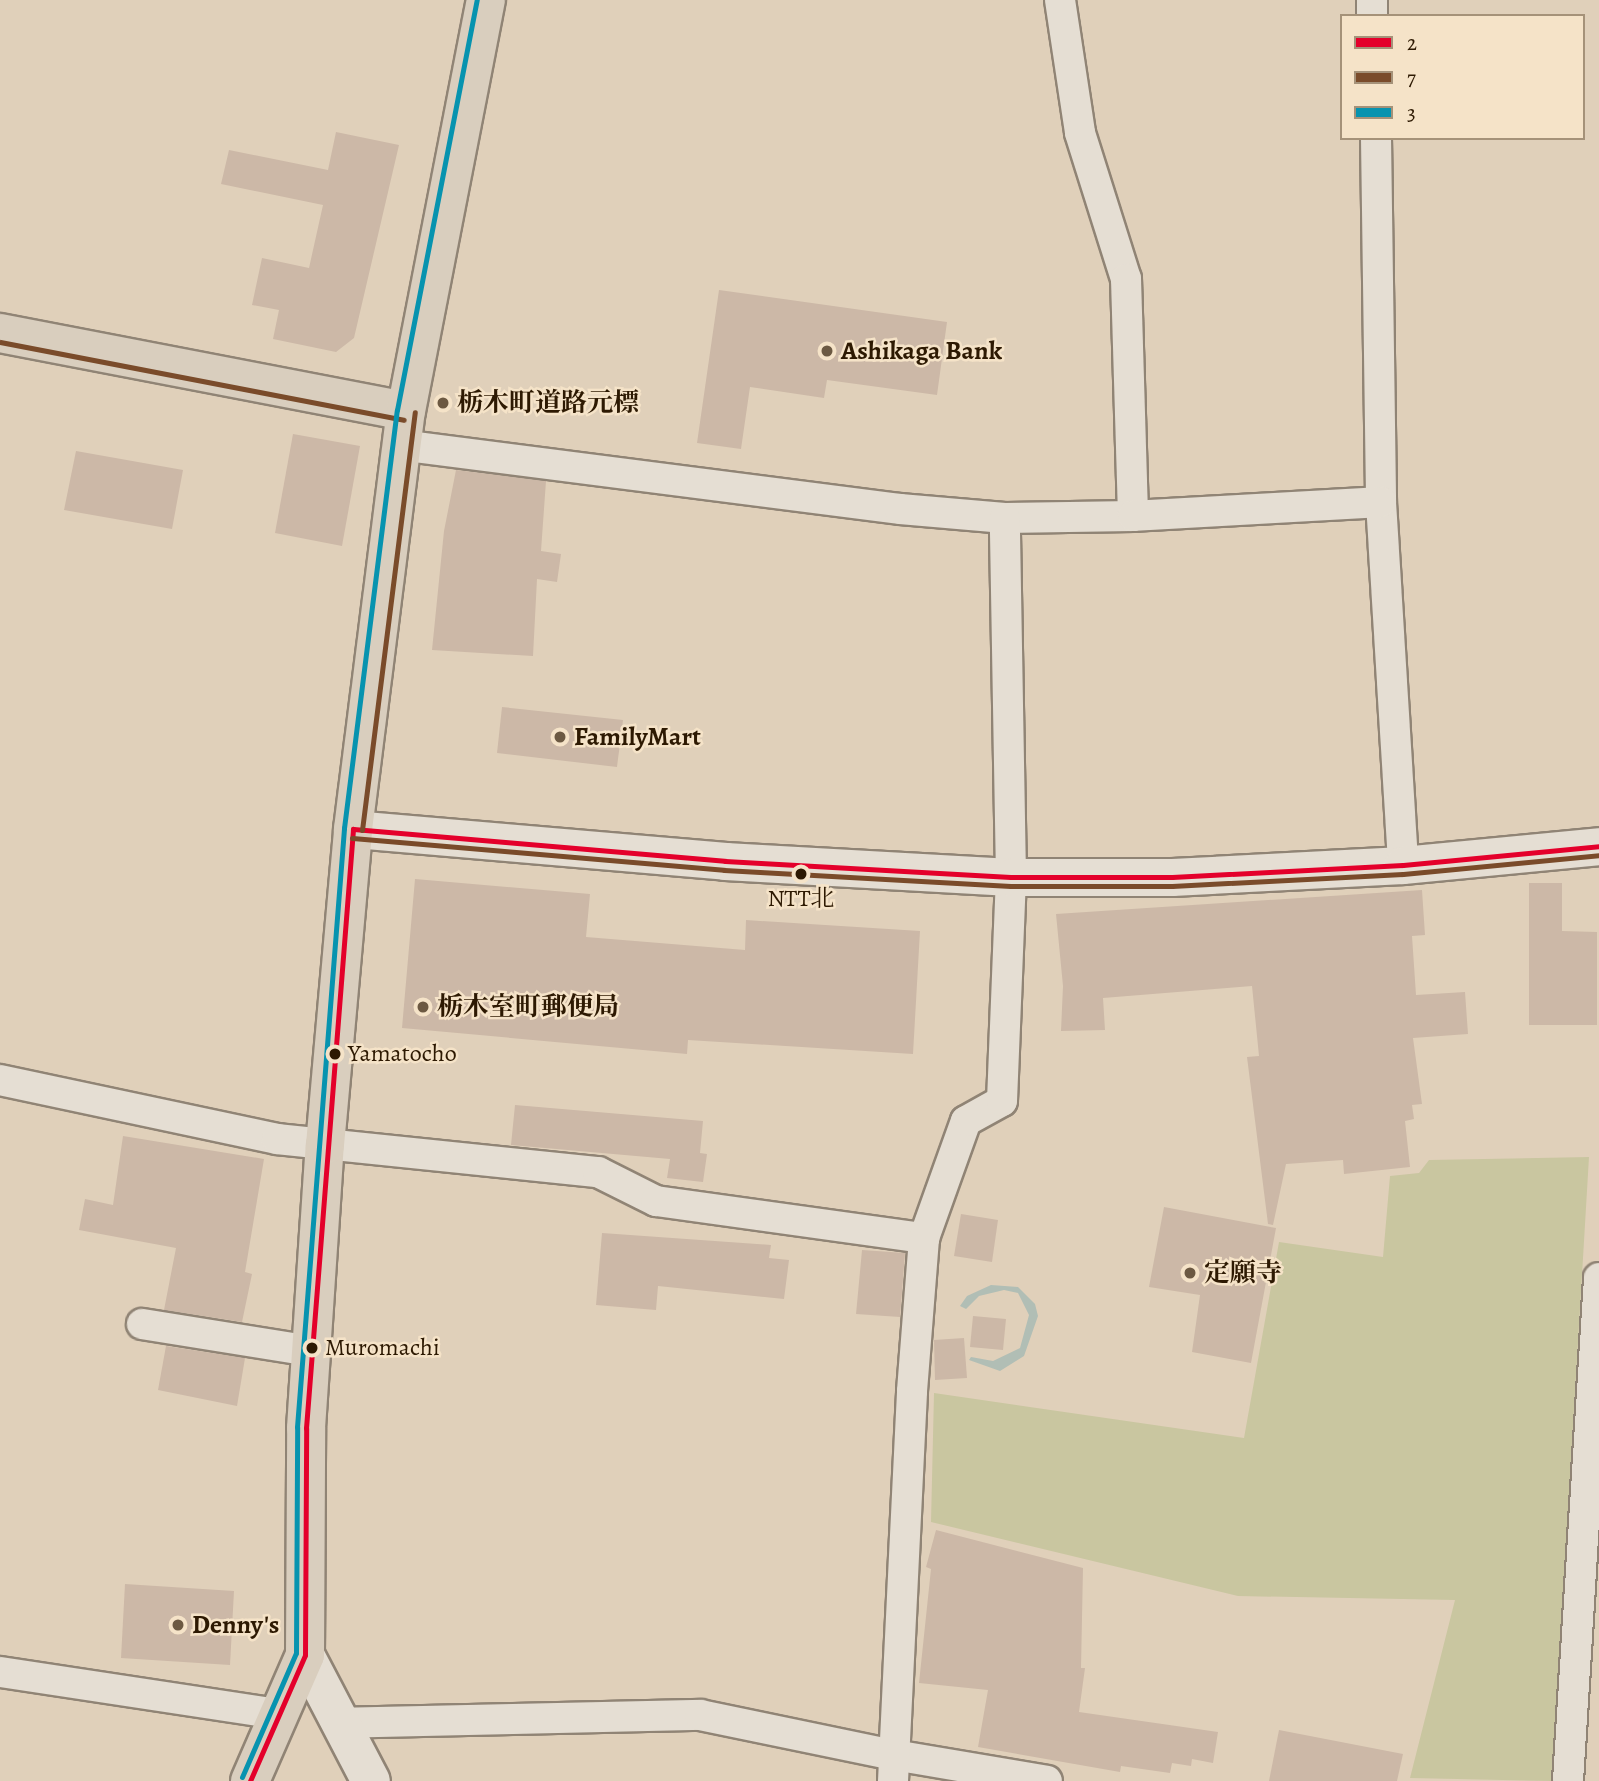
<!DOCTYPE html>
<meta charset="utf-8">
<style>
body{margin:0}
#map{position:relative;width:1599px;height:1781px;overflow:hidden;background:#e0d0ba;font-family:Alegreya,"Noto Serif JP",serif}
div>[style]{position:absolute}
.green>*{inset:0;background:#c9c6a0}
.water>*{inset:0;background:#b1beb5}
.building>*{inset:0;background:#ccb8a7}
.roads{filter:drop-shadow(2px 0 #908475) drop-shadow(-2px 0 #908475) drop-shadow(0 2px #908475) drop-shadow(0 -2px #908475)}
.minor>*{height:30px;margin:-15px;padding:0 15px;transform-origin:15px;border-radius:15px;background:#e5ded3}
.tertiary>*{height:37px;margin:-18.5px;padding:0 18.5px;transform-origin:18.5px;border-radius:18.5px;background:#e5ded3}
.secondary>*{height:38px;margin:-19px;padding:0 19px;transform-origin:19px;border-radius:19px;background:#e5ded3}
.primary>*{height:38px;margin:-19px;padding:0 19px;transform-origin:19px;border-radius:19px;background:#d9cebe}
.bus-1>*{height:5px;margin:-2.5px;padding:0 2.5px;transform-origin:2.5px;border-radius:2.5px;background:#e4002b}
.bus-2>*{height:5px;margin:-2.5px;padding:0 2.5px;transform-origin:2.5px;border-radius:2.5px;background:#7a4b2a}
.bus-3>*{height:5px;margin:-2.5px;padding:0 2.5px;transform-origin:2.5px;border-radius:2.5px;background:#0793af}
.dots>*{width:19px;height:19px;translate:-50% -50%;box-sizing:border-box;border:4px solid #f5e3c8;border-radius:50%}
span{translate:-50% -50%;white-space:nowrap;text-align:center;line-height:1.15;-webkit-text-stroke:5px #f5e3c8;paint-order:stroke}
.bus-label{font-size:24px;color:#2d1902}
.left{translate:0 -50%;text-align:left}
.poi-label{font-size:26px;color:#2d1902;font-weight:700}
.legend{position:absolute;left:1340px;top:14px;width:245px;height:126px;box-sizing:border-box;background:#f5e3c8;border:2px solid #a59279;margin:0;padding:9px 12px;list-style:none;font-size:21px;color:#2d1902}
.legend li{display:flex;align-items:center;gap:14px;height:35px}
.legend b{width:35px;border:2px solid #a59279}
</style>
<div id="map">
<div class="green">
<i style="clip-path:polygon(1589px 1157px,1552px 1781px,1410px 1778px,1455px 1600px,1238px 1596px,931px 1522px,934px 1393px,1244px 1438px,1279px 1242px,1383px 1257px,1390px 1176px,1419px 1173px,1429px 1160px)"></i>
</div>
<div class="water">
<i style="clip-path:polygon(991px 1285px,1018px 1287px,1035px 1304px,1038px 1316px,1024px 1356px,1000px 1371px,969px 1360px,971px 1357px,993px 1361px,1020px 1348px,1029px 1315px,1018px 1293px,1004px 1290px,979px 1296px,966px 1309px,960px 1306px,967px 1296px)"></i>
</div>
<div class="building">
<i style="clip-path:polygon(336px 132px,399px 145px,354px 338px,336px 352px,273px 339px,279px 310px,252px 305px,262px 258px,309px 268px,323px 205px,221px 184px,229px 150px,328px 170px)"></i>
<i style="clip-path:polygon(719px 290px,947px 322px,937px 395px,827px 380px,824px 398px,750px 387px,741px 449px,697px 443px)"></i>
<i style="clip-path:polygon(293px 434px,360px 446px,342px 546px,275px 533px)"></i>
<i style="clip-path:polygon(76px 451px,183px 470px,172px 529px,64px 510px)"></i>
<i style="clip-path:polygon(456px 470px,546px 481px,541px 551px,561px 554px,557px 582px,537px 579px,533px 656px,432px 650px,444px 531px)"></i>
<i style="clip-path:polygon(502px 707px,623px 720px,617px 767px,497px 753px)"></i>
<i style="clip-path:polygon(415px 879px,590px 894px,586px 937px,745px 950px,746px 920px,920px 931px,913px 1054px,688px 1040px,687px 1054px,402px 1028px)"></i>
<i style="clip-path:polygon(1529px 883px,1562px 883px,1562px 931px,1597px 932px,1597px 1025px,1529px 1025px)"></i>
<i style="clip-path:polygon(1422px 890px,1425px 935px,1412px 936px,1416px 995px,1465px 992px,1468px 1034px,1413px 1038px,1422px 1104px,1412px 1105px,1414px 1119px,1405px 1121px,1410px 1167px,1344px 1174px,1343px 1160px,1286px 1164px,1273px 1225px,1268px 1224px,1247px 1057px,1259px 1056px,1252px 986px,1103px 998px,1105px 1030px,1061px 1031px,1063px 986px,1056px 914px)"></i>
<i style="clip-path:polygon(515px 1105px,703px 1121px,700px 1153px,707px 1154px,703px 1182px,667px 1178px,670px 1159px,511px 1145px)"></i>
<i style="clip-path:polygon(123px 1136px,264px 1159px,245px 1272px,252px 1274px,242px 1322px,164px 1310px,176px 1248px,79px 1230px,85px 1199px,113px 1205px)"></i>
<i style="clip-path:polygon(1164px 1207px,1276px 1228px,1251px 1363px,1192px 1352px,1200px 1295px,1149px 1287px)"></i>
<i style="clip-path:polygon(961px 1214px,998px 1220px,992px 1262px,954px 1256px)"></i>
<i style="clip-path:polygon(602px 1233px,771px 1245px,769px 1258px,789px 1260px,784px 1299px,658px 1286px,656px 1310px,596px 1305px)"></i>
<i style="clip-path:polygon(862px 1250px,905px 1253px,900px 1317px,856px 1314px)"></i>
<i style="clip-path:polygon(973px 1316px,1006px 1319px,1003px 1350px,970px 1347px)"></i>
<i style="clip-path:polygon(964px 1338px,967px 1378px,935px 1380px,934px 1340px)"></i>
<i style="clip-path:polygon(166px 1346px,245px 1358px,237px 1406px,158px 1390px)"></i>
<i style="clip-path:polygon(936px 1530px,1083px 1568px,1081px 1668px,1085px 1668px,1079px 1712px,1218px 1732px,1213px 1763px,1192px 1759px,1191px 1766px,1172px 1763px,1170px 1773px,1121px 1766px,1120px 1772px,978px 1747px,988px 1690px,919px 1683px,931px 1569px,926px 1567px)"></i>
<i style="clip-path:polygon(125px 1584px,234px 1591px,230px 1665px,121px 1658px)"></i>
<i style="clip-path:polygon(1279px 1730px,1403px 1754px,1397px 1781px,1269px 1781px)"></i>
</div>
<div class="roads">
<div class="minor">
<i style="left:1060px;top:0;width:134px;rotate:81.4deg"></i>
<i style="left:1080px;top:133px;width:153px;rotate:72.5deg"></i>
<i style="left:1126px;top:279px;width:237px;rotate:88.3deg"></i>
<i style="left:1372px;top:0;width:16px;rotate:90deg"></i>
<i style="left:1376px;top:138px;width:364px;rotate:89.2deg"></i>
<i style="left:1381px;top:502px;width:364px;rotate:86.5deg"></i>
<i style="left:400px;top:445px;width:504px;rotate:7.29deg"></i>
<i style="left:900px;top:509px;width:105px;rotate:4.9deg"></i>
<i style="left:1005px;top:518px;width:128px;rotate:-0.9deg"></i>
<i style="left:1133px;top:516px;width:248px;rotate:-3.2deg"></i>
<i style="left:0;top:1080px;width:283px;rotate:12deg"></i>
<i style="left:277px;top:1139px;width:323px;rotate:5.9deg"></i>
<i style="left:598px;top:1172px;width:65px;rotate:26.6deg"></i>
<i style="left:656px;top:1201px;width:271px;rotate:7.9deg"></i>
<i style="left:142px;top:1324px;width:171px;rotate:9.1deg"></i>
<i style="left:0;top:1672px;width:281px;rotate:8.6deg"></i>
<i style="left:337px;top:1723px;width:363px;rotate:-1.3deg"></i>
<i style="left:700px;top:1715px;width:198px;rotate:11.7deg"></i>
<i style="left:894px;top:1755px;width:155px;rotate:9.6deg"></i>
<i style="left:893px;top:1781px;width:390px;rotate:-87.2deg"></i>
<i style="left:912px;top:1391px;width:153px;rotate:-85.5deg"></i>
<i style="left:924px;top:1238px;width:124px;rotate:-70.3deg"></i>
<i style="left:966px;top:1121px;width:41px;rotate:-29.1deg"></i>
<i style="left:1002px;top:1101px;width:224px;rotate:-87.7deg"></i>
<i style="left:1011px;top:877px;width:359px;rotate:-91deg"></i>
<i style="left:1568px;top:1781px;width:504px;rotate:-86.47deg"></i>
</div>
<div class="tertiary">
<i style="left:353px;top:829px;width:373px;rotate:4.9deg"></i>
<i style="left:725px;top:861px;width:286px;rotate:3.2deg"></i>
<i style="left:1011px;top:877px;width:161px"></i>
<i style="left:1172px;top:877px;width:231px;rotate:-3deg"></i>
<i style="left:1403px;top:865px;width:197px;rotate:-5.5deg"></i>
</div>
<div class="secondary">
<i style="left:305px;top:1655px;width:142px;rotate:62.4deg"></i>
</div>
<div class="primary">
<i style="left:0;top:333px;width:413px;rotate:10.9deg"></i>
<i style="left:250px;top:1781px;width:137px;rotate:-66.4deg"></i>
<i style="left:305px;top:1655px;width:227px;rotate:-89.7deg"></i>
<i style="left:306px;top:1428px;width:284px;rotate:-86.2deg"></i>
<i style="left:325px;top:1145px;width:317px;rotate:-84.9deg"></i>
<i style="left:353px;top:829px;width:421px;rotate:-82.8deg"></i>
<i style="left:406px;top:411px;width:419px;rotate:-79deg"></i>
</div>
</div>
<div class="bus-1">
<i style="left:353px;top:829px;width:373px;rotate:4.9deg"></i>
<i style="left:725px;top:861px;width:286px;rotate:3.2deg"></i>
<i style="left:1011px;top:877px;width:161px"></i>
<i style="left:1172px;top:877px;width:231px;rotate:-3deg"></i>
<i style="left:1403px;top:865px;width:197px;rotate:-5.5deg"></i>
<i style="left:250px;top:1781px;width:137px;rotate:-66.4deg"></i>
<i style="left:305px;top:1655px;width:227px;rotate:-89.7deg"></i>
<i style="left:306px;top:1428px;width:601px;rotate:-85.51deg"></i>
</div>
<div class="bus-2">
<i style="left:0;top:342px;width:411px;rotate:10.9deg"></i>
<i style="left:362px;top:830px;width:421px;rotate:-82.8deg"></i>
<i style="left:352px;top:838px;width:373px;rotate:4.9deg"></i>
<i style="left:724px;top:870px;width:287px;rotate:3.2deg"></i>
<i style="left:1011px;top:886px;width:161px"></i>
<i style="left:1172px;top:886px;width:231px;rotate:-3deg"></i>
<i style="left:1403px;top:874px;width:197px;rotate:-5.5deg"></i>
</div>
<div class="bus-3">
<i style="left:242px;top:1777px;width:135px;rotate:-66.5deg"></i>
<i style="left:296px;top:1653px;width:226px;rotate:-89.7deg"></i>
<i style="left:297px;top:1427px;width:601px;rotate:-85.51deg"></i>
<i style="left:344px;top:828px;width:421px;rotate:-82.8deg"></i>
<i style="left:397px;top:410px;width:418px;rotate:-79deg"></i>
</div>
<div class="dots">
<i style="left:827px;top:351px;background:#6c5942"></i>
<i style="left:443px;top:403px;background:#6c5942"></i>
<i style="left:560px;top:737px;background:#6c5942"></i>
<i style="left:801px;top:874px;background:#2d1902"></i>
<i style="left:423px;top:1007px;background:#6c5942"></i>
<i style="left:335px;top:1054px;background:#2d1902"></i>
<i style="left:1190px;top:1273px;background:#6c5942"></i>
<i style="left:312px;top:1348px;background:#2d1902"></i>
<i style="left:178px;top:1625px;background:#6c5942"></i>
</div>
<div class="bus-label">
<span style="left:801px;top:899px">NTT北</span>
<span class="left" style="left:348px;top:1054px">Yamatocho</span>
<span class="left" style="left:325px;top:1348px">Muromachi</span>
</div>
<div class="poi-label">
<span class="left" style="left:841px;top:351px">Ashikaga Bank</span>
<span class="left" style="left:457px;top:403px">栃木町道路元標</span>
<span class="left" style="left:574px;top:737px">FamilyMart</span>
<span class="left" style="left:437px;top:1007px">栃木室町郵便局</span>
<span class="left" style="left:1204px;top:1273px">定願寺</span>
<span class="left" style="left:192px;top:1625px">Denny's</span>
</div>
<ul class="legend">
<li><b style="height:9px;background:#e4002b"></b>2</li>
<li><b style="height:9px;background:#7a4b2a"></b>7</li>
<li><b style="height:9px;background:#0793af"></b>3</li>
</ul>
</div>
